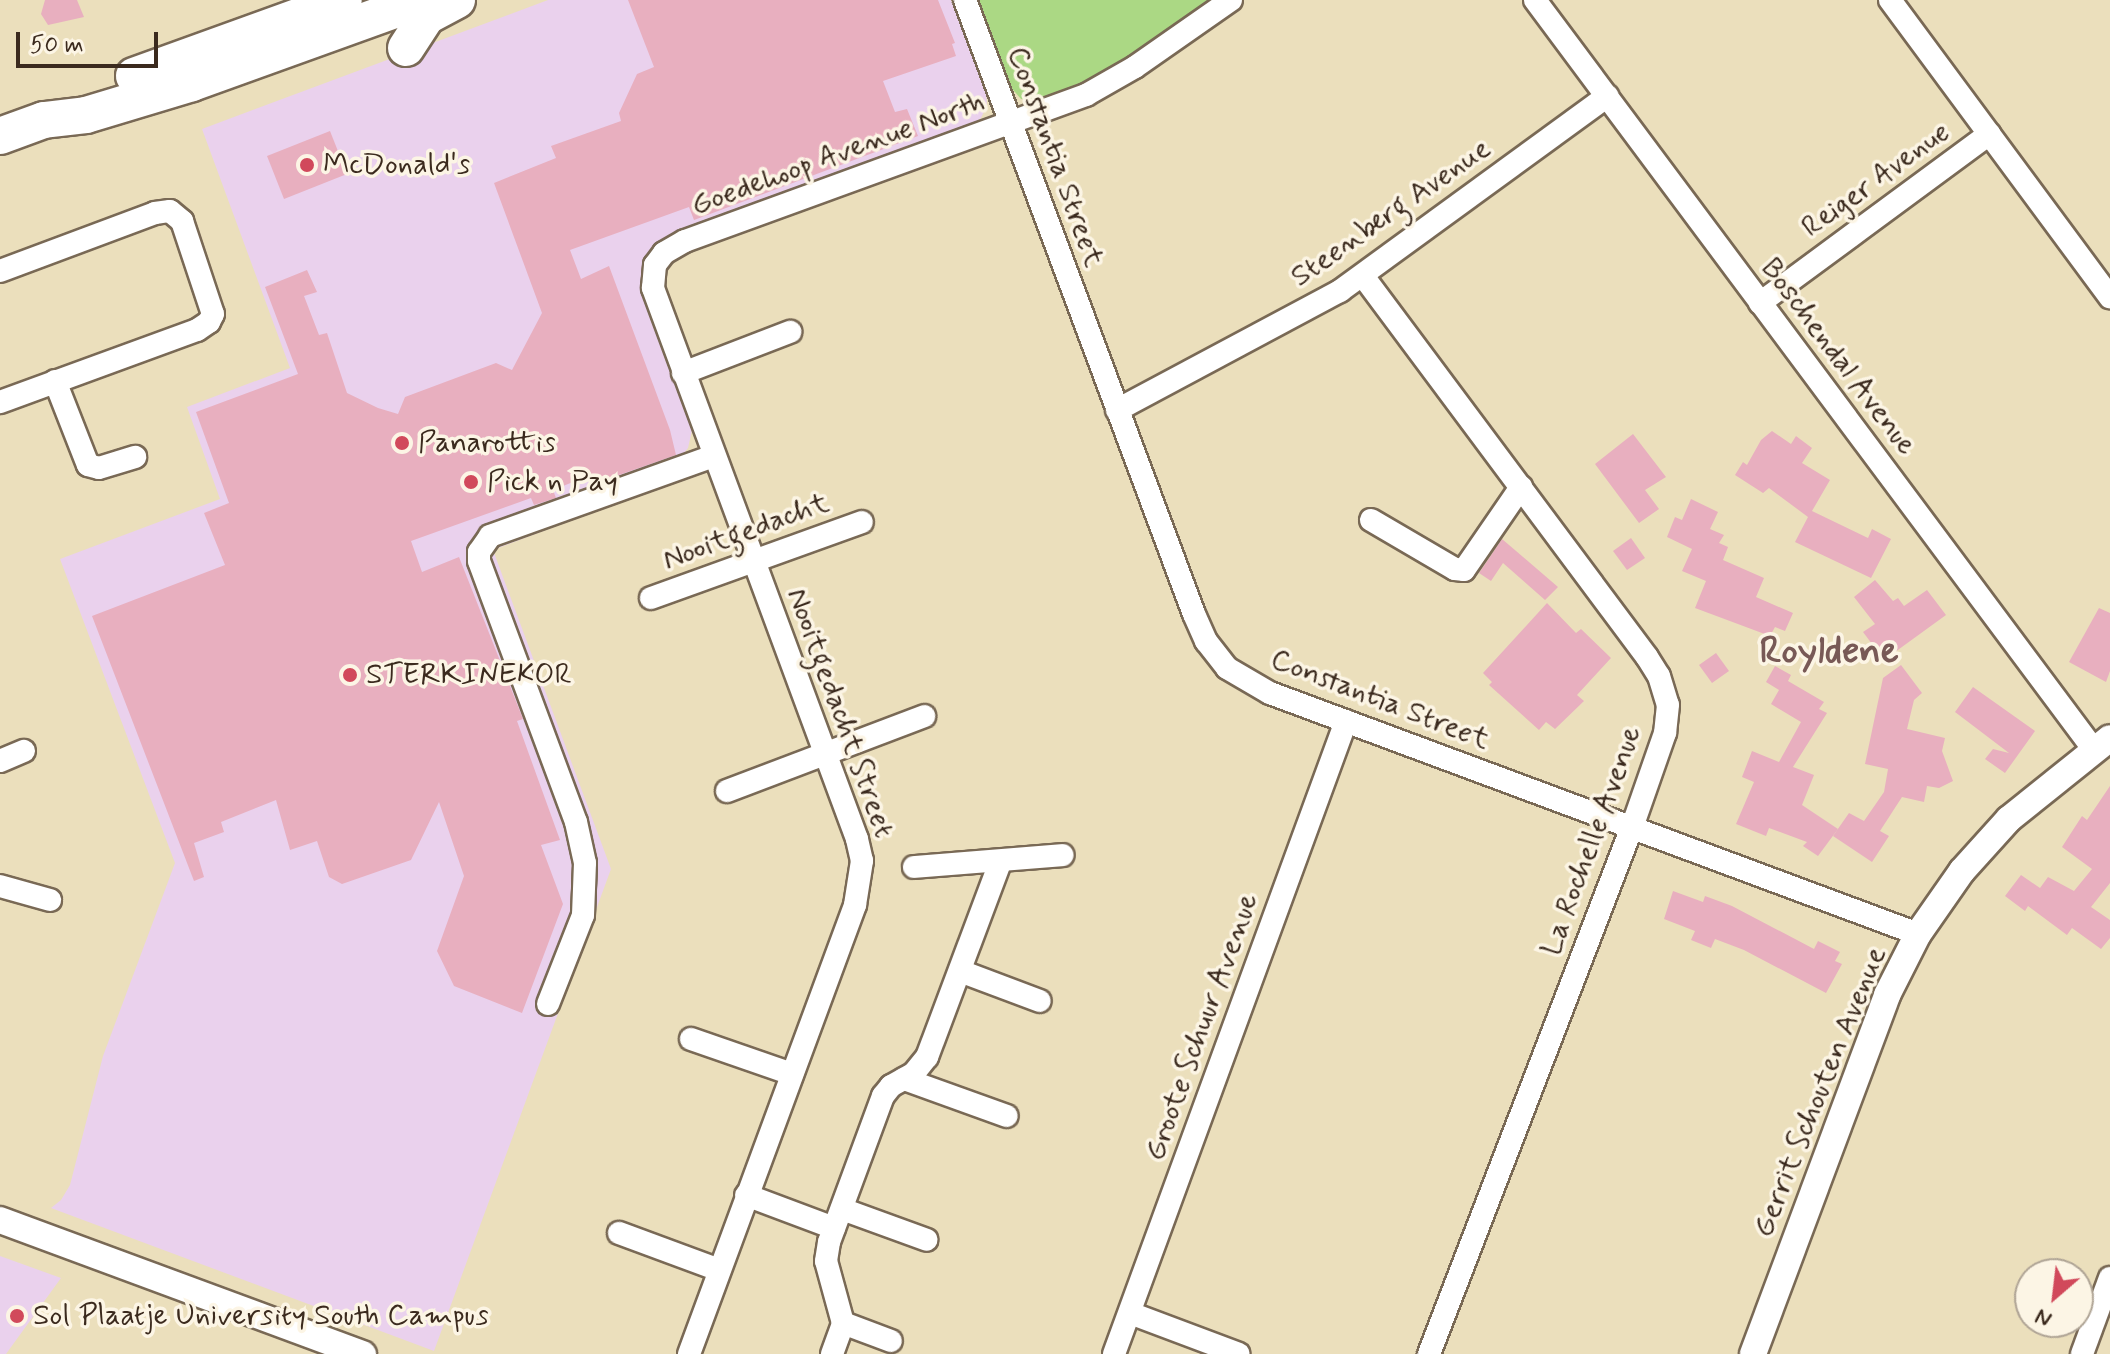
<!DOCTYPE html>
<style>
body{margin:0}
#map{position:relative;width:2110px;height:1354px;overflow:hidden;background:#ebdfbc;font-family:Mynerve,sans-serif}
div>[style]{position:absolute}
.built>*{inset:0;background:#ead1ed}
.green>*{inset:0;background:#abd884}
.building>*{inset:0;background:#e8afbf}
.roads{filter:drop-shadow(2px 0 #796955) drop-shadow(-2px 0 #796955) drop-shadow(0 2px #796955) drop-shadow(0 -2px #796955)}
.minor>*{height:22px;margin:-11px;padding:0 11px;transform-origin:11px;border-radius:11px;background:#fff}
.tertiary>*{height:26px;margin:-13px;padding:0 13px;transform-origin:13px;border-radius:13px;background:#fff}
.trunk>*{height:36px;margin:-18px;padding:0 18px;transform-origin:18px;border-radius:18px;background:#fff}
.dots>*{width:22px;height:22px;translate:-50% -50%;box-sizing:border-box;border:4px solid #fcf5e5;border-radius:50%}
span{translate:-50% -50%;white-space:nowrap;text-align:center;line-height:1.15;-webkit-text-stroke:7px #fcf5e5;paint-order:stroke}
.street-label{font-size:30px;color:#3b2a1e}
.poi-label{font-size:30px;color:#3b2a1e}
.left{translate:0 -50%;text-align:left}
.district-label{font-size:38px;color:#785956;font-weight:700}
.north{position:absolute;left:2014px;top:1258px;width:80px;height:80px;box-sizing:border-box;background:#fcf5e5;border:2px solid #afa495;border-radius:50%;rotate:208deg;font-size:22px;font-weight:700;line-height:32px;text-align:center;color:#3b2a1e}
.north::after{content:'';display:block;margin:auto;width:28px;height:36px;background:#d1495b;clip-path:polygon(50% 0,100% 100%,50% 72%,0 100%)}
.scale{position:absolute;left:16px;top:32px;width:142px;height:36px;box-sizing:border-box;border:4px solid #3b2a1e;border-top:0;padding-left:10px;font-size:24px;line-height:28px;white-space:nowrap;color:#3b2a1e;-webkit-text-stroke:6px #fcf5e5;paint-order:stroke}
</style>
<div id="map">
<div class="built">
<i style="clip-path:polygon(548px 0,951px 0,986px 92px,987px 105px,981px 118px,971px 125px,772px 199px,663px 242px,652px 250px,646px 259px,642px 288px,693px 426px,688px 448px,680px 458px,686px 477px,493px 550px,611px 869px,434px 1351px,51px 1208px,61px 1200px,70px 1185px,103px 1056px,175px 863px,60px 559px,220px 499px,187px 407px,290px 368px,202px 129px)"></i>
<i style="clip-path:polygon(0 1256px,61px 1278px,6px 1354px,0 1354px)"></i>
</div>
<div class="green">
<i style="clip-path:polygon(979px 0,1211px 0,1119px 66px,1039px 104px,1021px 99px,1008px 84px)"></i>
</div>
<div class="building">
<i style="clip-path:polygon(45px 0,77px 0,84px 17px,48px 25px,41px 14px)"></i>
<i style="clip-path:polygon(628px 0,938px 0,955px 43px,952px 44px,956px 56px,883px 81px,895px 112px,907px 109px,918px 136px,694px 220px,689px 207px,570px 250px,581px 279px,609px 266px,670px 430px,676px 455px,596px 483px,593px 474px,553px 490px,556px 498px,534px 505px,531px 498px,411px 541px,422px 572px,459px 557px,523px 719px,517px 721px,560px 840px,541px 845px,563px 904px,522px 1013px,454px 986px,437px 951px,464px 876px,439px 802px,411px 860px,342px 884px,329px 877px,317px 841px,290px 850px,276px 800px,221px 822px,224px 832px,194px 843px,204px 877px,194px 881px,92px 616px,225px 565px,204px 513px,229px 503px,196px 412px,298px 374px,265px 287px,307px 270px,317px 292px,304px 296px,319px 335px,327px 333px,347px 393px,378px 408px,398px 414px,405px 397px,496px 363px,512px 370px,542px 313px,494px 183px,556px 158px,551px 146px,621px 121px,619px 113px,637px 74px,654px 67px)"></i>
<i style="clip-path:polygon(330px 131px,347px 174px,284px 199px,267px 156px)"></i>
<i style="clip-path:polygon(1772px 431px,1791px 444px,1796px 436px,1812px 448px,1802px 463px,1830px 480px,1812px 511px,1868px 538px,1872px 529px,1891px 539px,1871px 578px,1795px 542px,1808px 517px,1769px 488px,1763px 493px,1735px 475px,1743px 462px,1747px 465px,1761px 440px)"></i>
<i style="clip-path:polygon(1633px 434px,1666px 477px,1645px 490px,1659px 509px,1639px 523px,1595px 464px)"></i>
<i style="clip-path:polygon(1691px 499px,1718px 512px,1710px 529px,1724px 535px,1719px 543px,1728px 547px,1723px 560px,1764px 578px,1756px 597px,1793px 613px,1785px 631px,1775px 627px,1770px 636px,1695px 608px,1706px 581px,1682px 571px,1692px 549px,1667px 537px,1675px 517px,1682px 520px)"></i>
<i style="clip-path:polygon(1631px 538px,1645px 558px,1627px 570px,1613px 551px)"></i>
<i style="clip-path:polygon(1502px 539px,1558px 587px,1545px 600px,1503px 563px,1491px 581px,1479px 573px)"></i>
<i style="clip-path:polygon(1875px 580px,1893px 601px,1898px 598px,1904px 606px,1927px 590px,1946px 615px,1884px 660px,1863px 632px,1875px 624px,1854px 597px)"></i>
<i style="clip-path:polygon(1547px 603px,1576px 633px,1581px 629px,1611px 658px,1577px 695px,1584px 701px,1555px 729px,1546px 722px,1539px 730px,1489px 685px,1492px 682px,1483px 673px)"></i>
<i style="clip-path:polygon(2099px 608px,2110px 613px,2110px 671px,2106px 682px,2069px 662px)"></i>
<i style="clip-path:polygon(1716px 653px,1729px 671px,1712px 683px,1699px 665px)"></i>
<i style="clip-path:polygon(1901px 665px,1922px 693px,1914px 700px,1907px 729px,1945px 738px,1942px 751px,1953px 781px,1939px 788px,1927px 786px,1924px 802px,1902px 797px,1880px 831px,1889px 836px,1872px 862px,1833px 836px,1849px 813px,1864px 821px,1884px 792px,1888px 769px,1865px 764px,1883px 678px)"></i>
<i style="clip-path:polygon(1775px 666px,1791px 675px,1788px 681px,1824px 702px,1819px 709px,1827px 713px,1793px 767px,1814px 775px,1802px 805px,1838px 829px,1818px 856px,1803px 846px,1807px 842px,1769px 828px,1766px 836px,1736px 824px,1754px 782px,1742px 777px,1752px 751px,1779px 762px,1801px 722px,1771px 704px,1779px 690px,1766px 682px)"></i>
<i style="clip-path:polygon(1973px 687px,2035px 731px,2005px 773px,1985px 759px,1993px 749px,2009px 753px,1955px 712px)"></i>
<i style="clip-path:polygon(2110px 786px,2110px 883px,2091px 907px,2110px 920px,2110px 938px,2101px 949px,2072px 928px,2067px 935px,2028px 906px,2025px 911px,2005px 896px,2021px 875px,2040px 888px,2048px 877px,2074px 891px,2092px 869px,2062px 847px,2082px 816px,2087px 820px)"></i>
<i style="clip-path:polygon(1673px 891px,1703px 902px,1705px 896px,1732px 906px,1814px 949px,1818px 941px,1840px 952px,1835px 961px,1842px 964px,1826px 993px,1744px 950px,1715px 939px,1711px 948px,1691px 940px,1695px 931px,1664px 919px)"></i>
</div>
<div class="roads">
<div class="minor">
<i style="left:965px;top:0;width:655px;rotate:69.55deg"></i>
<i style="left:1194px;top:614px;width:30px;rotate:66deg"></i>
<i style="left:1206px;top:641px;width:34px;rotate:52deg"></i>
<i style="left:1227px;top:668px;width:50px;rotate:30.2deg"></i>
<i style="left:1270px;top:693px;width:691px;rotate:20.4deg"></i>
<i style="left:1535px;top:0;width:935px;rotate:53.3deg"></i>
<i style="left:1890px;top:0;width:370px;rotate:53.5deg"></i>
<i style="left:0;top:271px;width:165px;rotate:-20.5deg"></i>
<i style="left:155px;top:213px;width:15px;rotate:-8deg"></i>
<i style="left:170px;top:211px;width:16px;rotate:40deg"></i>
<i style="left:182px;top:221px;width:98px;rotate:71.6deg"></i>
<i style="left:213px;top:314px;width:9px;rotate:117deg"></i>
<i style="left:209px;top:322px;width:14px;rotate:146deg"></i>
<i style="left:197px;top:330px;width:210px;rotate:159.9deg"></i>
<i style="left:1363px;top:276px;width:475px;rotate:53.3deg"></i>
<i style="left:1647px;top:657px;width:22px;rotate:58deg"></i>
<i style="left:1659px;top:676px;width:30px;rotate:73deg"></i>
<i style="left:1668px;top:705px;width:28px;rotate:96deg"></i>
<i style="left:1665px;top:733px;width:100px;rotate:109.3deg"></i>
<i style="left:1632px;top:827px;width:565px;rotate:111.07deg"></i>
<i style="left:1760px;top:303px;width:285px;rotate:-36.4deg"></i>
<i style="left:683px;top:373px;width:115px;rotate:-21deg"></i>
<i style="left:55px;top:381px;width:90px;rotate:68.6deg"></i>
<i style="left:88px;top:465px;width:11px;rotate:15deg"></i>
<i style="left:99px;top:468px;width:38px;rotate:-17deg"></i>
<i style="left:1117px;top:410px;width:253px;rotate:-28.1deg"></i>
<i style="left:1340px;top:291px;width:331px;rotate:-36.1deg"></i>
<i style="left:1371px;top:520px;width:97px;rotate:30.3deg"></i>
<i style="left:1455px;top:569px;width:9px;rotate:6deg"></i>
<i style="left:1464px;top:570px;width:101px;rotate:-55.5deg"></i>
<i style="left:651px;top:598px;width:224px;rotate:-19.8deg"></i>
<i style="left:0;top:761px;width:26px;rotate:-23deg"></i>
<i style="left:727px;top:791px;width:211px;rotate:-20.8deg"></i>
<i style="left:914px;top:867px;width:149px;rotate:-4.6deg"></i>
<i style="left:0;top:886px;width:52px;rotate:15.6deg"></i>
<i style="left:960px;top:971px;width:85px;rotate:20.6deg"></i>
<i style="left:548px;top:1004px;width:96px;rotate:-68.5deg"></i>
<i style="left:583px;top:915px;width:52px;rotate:-87.8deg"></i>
<i style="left:585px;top:863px;width:42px;rotate:-102.4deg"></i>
<i style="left:576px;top:822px;width:278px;rotate:-110.4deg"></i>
<i style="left:479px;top:561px;width:9px;rotate:-90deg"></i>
<i style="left:479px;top:552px;width:19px;rotate:-55deg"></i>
<i style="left:490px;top:536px;width:238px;rotate:-19.7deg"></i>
<i style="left:691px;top:1039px;width:107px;rotate:19.1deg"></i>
<i style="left:904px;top:1079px;width:109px;rotate:19.8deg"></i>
<i style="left:746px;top:1195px;width:94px;rotate:20.6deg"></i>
<i style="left:842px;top:1209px;width:90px;rotate:20deg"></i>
<i style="left:619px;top:1233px;width:107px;rotate:20.3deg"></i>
<i style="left:1130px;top:1313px;width:116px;rotate:20.6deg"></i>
<i style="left:843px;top:1323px;width:51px;rotate:20.6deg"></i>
<i style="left:689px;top:1354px;width:479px;rotate:-69.7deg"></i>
<i style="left:855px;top:905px;width:45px;rotate:-81deg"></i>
<i style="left:862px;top:861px;width:23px;rotate:-103deg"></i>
<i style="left:857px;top:839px;width:588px;rotate:-110.32deg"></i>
<i style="left:653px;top:288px;width:23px;rotate:-85deg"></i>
<i style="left:655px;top:265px;width:15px;rotate:-53deg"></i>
<i style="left:664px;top:253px;width:24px;rotate:-30deg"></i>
<i style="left:685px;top:241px;width:427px;rotate:-20deg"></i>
<i style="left:1086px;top:95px;width:56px;rotate:-29.7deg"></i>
<i style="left:1135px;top:67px;width:117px;rotate:-34.9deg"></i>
<i style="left:832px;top:1354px;width:33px;rotate:-70deg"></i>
<i style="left:843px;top:1323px;width:64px;rotate:-105.3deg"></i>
<i style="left:826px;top:1261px;width:19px;rotate:-81deg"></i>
<i style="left:829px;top:1242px;width:156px;rotate:-69.7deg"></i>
<i style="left:883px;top:1096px;width:13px;rotate:-51deg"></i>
<i style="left:891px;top:1086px;width:26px;rotate:-29deg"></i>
<i style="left:914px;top:1073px;width:21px;rotate:-51deg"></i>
<i style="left:927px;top:1057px;width:207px;rotate:-69.4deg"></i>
<i style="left:1114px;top:1354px;width:674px;rotate:-69.87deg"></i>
<i style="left:2082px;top:1354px;width:81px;rotate:-69.8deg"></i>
</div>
<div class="tertiary">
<i style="left:0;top:1220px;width:387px;rotate:20.3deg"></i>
<i style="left:1753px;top:1354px;width:383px;rotate:-69.5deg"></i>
<i style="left:1887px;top:995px;width:68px;rotate:-63.1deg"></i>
<i style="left:1918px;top:934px;width:77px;rotate:-55.1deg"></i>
<i style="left:1962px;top:871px;width:70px;rotate:-47.9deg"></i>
<i style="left:2009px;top:819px;width:129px;rotate:-38.7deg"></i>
</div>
<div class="trunk">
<i style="left:406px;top:48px;width:38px;rotate:-57deg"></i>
<i style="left:427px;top:16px;width:34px;rotate:-28deg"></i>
<i style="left:134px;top:76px;width:223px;rotate:-19.9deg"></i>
<i style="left:0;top:136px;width:47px;rotate:-20deg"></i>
<i style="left:44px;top:120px;width:42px;rotate:-6.8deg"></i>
<i style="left:86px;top:115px;width:111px;rotate:-16.8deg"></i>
<i style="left:192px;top:83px;width:245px;rotate:-19.8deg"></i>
</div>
</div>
<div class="dots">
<i style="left:307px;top:165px;background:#d1495b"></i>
<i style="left:402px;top:443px;background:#d1495b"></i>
<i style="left:471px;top:482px;background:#d1495b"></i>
<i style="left:350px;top:675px;background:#d1495b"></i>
<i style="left:17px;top:1316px;background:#d1495b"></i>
</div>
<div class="street-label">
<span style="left:838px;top:154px;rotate:-20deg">Goedehoop Avenue North</span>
<span style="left:1055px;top:157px;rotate:70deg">Constantia Street</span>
<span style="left:1876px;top:180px;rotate:-36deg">Reiger Avenue</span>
<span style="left:1391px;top:213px;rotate:-35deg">Steenberg Avenue</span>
<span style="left:1838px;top:357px;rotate:53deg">Boschendal Avenue</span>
<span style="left:746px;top:532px;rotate:-20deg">Nooitgedacht</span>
<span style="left:1380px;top:700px;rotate:21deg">Constantia Street</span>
<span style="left:840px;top:713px;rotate:70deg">Nooitgedacht Street</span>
<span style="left:1592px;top:841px;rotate:-70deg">La Rochelle Avenue</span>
<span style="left:1202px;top:1027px;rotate:-70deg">Groote Schuur Avenue</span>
<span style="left:1820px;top:1092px;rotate:-68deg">Gerrit Schouten Avenue</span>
</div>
<div class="poi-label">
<span class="left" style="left:323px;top:165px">McDonald's</span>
<span class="left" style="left:418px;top:443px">Panarottis</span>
<span class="left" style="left:487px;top:482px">Pick n Pay</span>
<span class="left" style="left:366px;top:675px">STERKINEKOR</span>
<span class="left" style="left:33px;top:1316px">Sol Plaatje University South Campus</span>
</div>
<div class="district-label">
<span style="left:1829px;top:652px">Royldene</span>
</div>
<div class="north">N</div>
<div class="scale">50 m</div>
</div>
